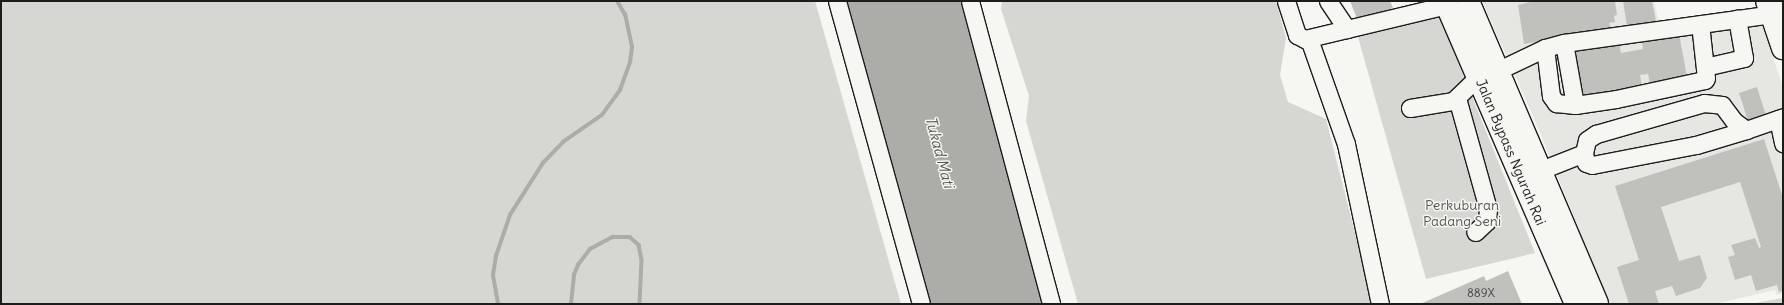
<!DOCTYPE html>
<style>
body{margin:0}
#map{position:relative;width:1784px;height:305px;overflow:hidden;background:#f6f6f2;font-family:Delius,sans-serif}
div>[style]{position:absolute}
.built>*{inset:0;background:#e6e6e2}
.green>*{inset:0;background:#d6d6d2}
.water>*{inset:0;background:#acaca9}
.stream>*{height:3.5px;margin:-1.75px;padding:0 1.75px;transform-origin:1.75px;border-radius:1.75px;background:#acaca9}
.building>*{inset:0;background:#c0c0bd}
.roads{filter:drop-shadow(1px 0 #1c1c1c) drop-shadow(-1px 0 #1c1c1c) drop-shadow(0 1px #1c1c1c) drop-shadow(0 -1px #1c1c1c)}
.minor>*{height:17px;margin:-8.5px;padding:0 8.5px;transform-origin:8.5px;border-radius:8.5px;background:#f6f6f2}
.major>*{height:22px;margin:-11px;padding:0 11px;transform-origin:11px;border-radius:11px;background:#f6f6f2}
.highway>*{height:22px;margin:-11px;padding:0 11px;transform-origin:11px;border-radius:11px;background:#f6f6f2}
span{translate:-50% -50%;white-space:nowrap;text-align:center;line-height:1.15;-webkit-text-stroke:3px #f6f6f2;paint-order:stroke}
.number-label{font-size:12px;color:#454544}
.number-label span{-webkit-text-stroke-width:0}
.street-label{font-size:14px;color:#1c1c1c}
.park-label{font-size:14px;color:#545453}
.water-label{font-size:15px;color:#565654;font-style:italic}
.frame{position:absolute;inset:0;border:2px solid #1c1c1c;pointer-events:none}
</style>
<div id="map">
<div class="built">
<i style="clip-path:polygon(1482px 1px,1654px 1px,1659px 23px,1756px 7px,1783px 87px,1783px 293px,1777px 295px,1775px 290px,1715px 304px,1609px 304px,1536px 123px)"></i>
</div>
<div class="green">
<i style="clip-path:polygon(1px 1px,815px 1px,901px 304px,1px 304px)"></i>
<i style="clip-path:polygon(1002px 1px,1276px 1px,1286px 38px,1280px 75px,1288px 102px,1326px 119px,1373px 304px,1078px 304px,1026px 121px,1029px 96px,1001px 9px)"></i>
<i style="clip-path:polygon(1440px 17px,1535px 253px,1426px 279px,1358px 37px)"></i>
<i style="clip-path:polygon(1783px 298px,1783px 304px,1750px 304px)"></i>
</div>
<div class="water">
<i style="clip-path:polygon(842px 1px,963px 1px,1044px 304px,927px 304px)"></i>
</div>
<div class="stream">
<i style="left:498px;top:304px;width:29px;rotate:-100deg"></i>
<i style="left:493px;top:275px;width:19px;rotate:-81deg"></i>
<i style="left:496px;top:256px;width:43px;rotate:-71.1deg"></i>
<i style="left:510px;top:215px;width:62px;rotate:-57.6deg"></i>
<i style="left:543px;top:163px;width:29px;rotate:-46deg"></i>
<i style="left:563px;top:142px;width:47px;rotate:-34.7deg"></i>
<i style="left:602px;top:115px;width:31px;rotate:-54deg"></i>
<i style="left:620px;top:90px;width:30px;rotate:-70deg"></i>
<i style="left:630px;top:62px;width:15px;rotate:-82deg"></i>
<i style="left:632px;top:47px;width:33px;rotate:-102deg"></i>
<i style="left:625px;top:15px;width:16px;rotate:-120deg"></i>
<i style="left:571px;top:304px;width:29px;rotate:-84deg"></i>
<i style="left:574px;top:275px;width:11px;rotate:-68deg"></i>
<i style="left:578px;top:265px;width:20px;rotate:-53deg"></i>
<i style="left:590px;top:249px;width:26px;rotate:-28deg"></i>
<i style="left:613px;top:237px;width:17px"></i>
<i style="left:630px;top:237px;width:12px;rotate:42deg"></i>
<i style="left:639px;top:245px;width:16px;rotate:79deg"></i>
<i style="left:642px;top:261px;width:43px;rotate:92.7deg"></i>
</div>
<div class="building">
<i style="clip-path:polygon(1350px 1px,1390px 1px,1393px 8px,1358px 21px)"></i>
<i style="clip-path:polygon(1534px 1px,1615px 1px,1617px 15px,1614px 16px,1615px 22px,1609px 23px,1611px 29px,1524px 44px,1518px 5px)"></i>
<i style="clip-path:polygon(1623px 1px,1652px 1px,1656px 21px,1627px 26px)"></i>
<i style="clip-path:polygon(1679px 34px,1688px 82px,1651px 89px,1648px 74px,1640px 75px,1642px 86px,1585px 101px,1582px 87px,1573px 89px,1569px 61px,1577px 59px,1574px 45px,1618px 38px,1621px 53px,1643px 49px,1642px 41px)"></i>
<i style="clip-path:polygon(1757px 87px,1768px 122px,1750px 127px,1739px 93px)"></i>
<i style="clip-path:polygon(1764px 139px,1783px 198px,1783px 291px,1779px 292px,1777px 285px,1756px 291px,1751px 275px,1735px 280px,1728px 257px,1735px 255px,1731px 245px,1755px 238px,1759px 248px,1761px 247px,1740px 182px,1661px 207px,1679px 261px,1700px 255px,1707px 278px,1700px 288px,1676px 296px,1672px 286px,1655px 291px,1659px 304px,1629px 304px,1617px 267px,1639px 260px,1615px 186px)"></i>
<i style="clip-path:polygon(1508px 271px,1522px 304px,1420px 304px,1484px 276px,1486px 281px)"></i>
</div>
<div class="roads">
<div class="minor">
<i style="left:837px;top:1px;width:314px;rotate:74.5deg"></i>
<i style="left:970px;top:1px;width:314px;rotate:75deg"></i>
<i style="left:1286px;top:1px;width:36px;rotate:72deg"></i>
<i style="left:1297px;top:35px;width:9px;rotate:27deg"></i>
<i style="left:1305px;top:39px;width:146px;rotate:-13.5deg"></i>
<i style="left:1328px;top:1px;width:34px;rotate:56deg"></i>
<i style="left:1769px;top:5px;width:14px;rotate:-12deg"></i>
<i style="left:1309px;top:39px;width:111px;rotate:70.6deg"></i>
<i style="left:1346px;top:144px;width:164px;rotate:78deg"></i>
<i style="left:1564px;top:43px;width:63px;rotate:79.9deg"></i>
<i style="left:1545px;top:48px;width:48px;rotate:82.9deg"></i>
<i style="left:1551px;top:96px;width:9px;rotate:54deg"></i>
<i style="left:1556px;top:103px;width:19px;rotate:6deg"></i>
<i style="left:1575px;top:105px;width:41px;rotate:-8.3deg"></i>
<i style="left:1616px;top:99px;width:91px;rotate:-12.1deg"></i>
<i style="left:1705px;top:80px;width:2px;rotate:-63deg"></i>
<i style="left:1706px;top:78px;width:54px;rotate:-96.3deg"></i>
<i style="left:1705px;top:67px;width:40px;rotate:-13deg"></i>
<i style="left:1744px;top:58px;width:40px;rotate:-100deg"></i>
<i style="left:1499px;top:70px;width:51px;rotate:-25.6deg"></i>
<i style="left:1545px;top:48px;width:20px;rotate:-15deg"></i>
<i style="left:1564px;top:43px;width:210px;rotate:-7.9deg"></i>
<i style="left:1457px;top:98px;width:115px;rotate:74.4deg"></i>
<i style="left:1488px;top:209px;width:12px;rotate:95deg"></i>
<i style="left:1487px;top:221px;width:16px;rotate:137deg"></i>
<i style="left:1410px;top:108px;width:44px;rotate:-9.2deg"></i>
<i style="left:1453px;top:101px;width:36px;rotate:-44deg"></i>
<i style="left:1778px;top:119px;width:25px;rotate:78deg"></i>
<i style="left:1584px;top:153px;width:10px;rotate:79deg"></i>
<i style="left:1586px;top:163px;width:6px;rotate:18deg"></i>
<i style="left:1592px;top:165px;width:106px;rotate:-10.9deg"></i>
<i style="left:1696px;top:145px;width:52px;rotate:-16.7deg"></i>
<i style="left:1541px;top:170px;width:46px;rotate:-21.6deg"></i>
<i style="left:1584px;top:153px;width:13px;rotate:-77deg"></i>
<i style="left:1587px;top:140px;width:11px;rotate:-34deg"></i>
<i style="left:1596px;top:134px;width:112px;rotate:-16deg"></i>
<i style="left:1704px;top:103px;width:18px;rotate:6deg"></i>
<i style="left:1722px;top:105px;width:21px;rotate:53deg"></i>
<i style="left:1735px;top:122px;width:14px;rotate:36deg"></i>
<i style="left:1746px;top:130px;width:39px;rotate:-19deg"></i>
</div>
<div class="major">
<i style="left:1767px;top:1px;width:50px;rotate:71.2deg"></i>
</div>
<div class="highway">
<i style="left:1445px;top:1px;width:330px;rotate:66.6deg"></i>
<i style="left:1468px;top:1px;width:329px;rotate:66.9deg"></i>
</div>
</div>
<div class="number-label">
<span style="left:1481px;top:293px">889X</span>
</div>
<div class="street-label">
<span style="left:1511px;top:152px;rotate:67deg">Jalan Bypass Ngurah Rai</span>
</div>
<div class="park-label">
<span style="left:1462px;top:213px">Perkuburan<br>Padang Seni</span>
</div>
<div class="water-label">
<span style="left:940px;top:152px;rotate:75deg">Tukad Mati</span>
</div>
<div class="frame"></div>
</div>
